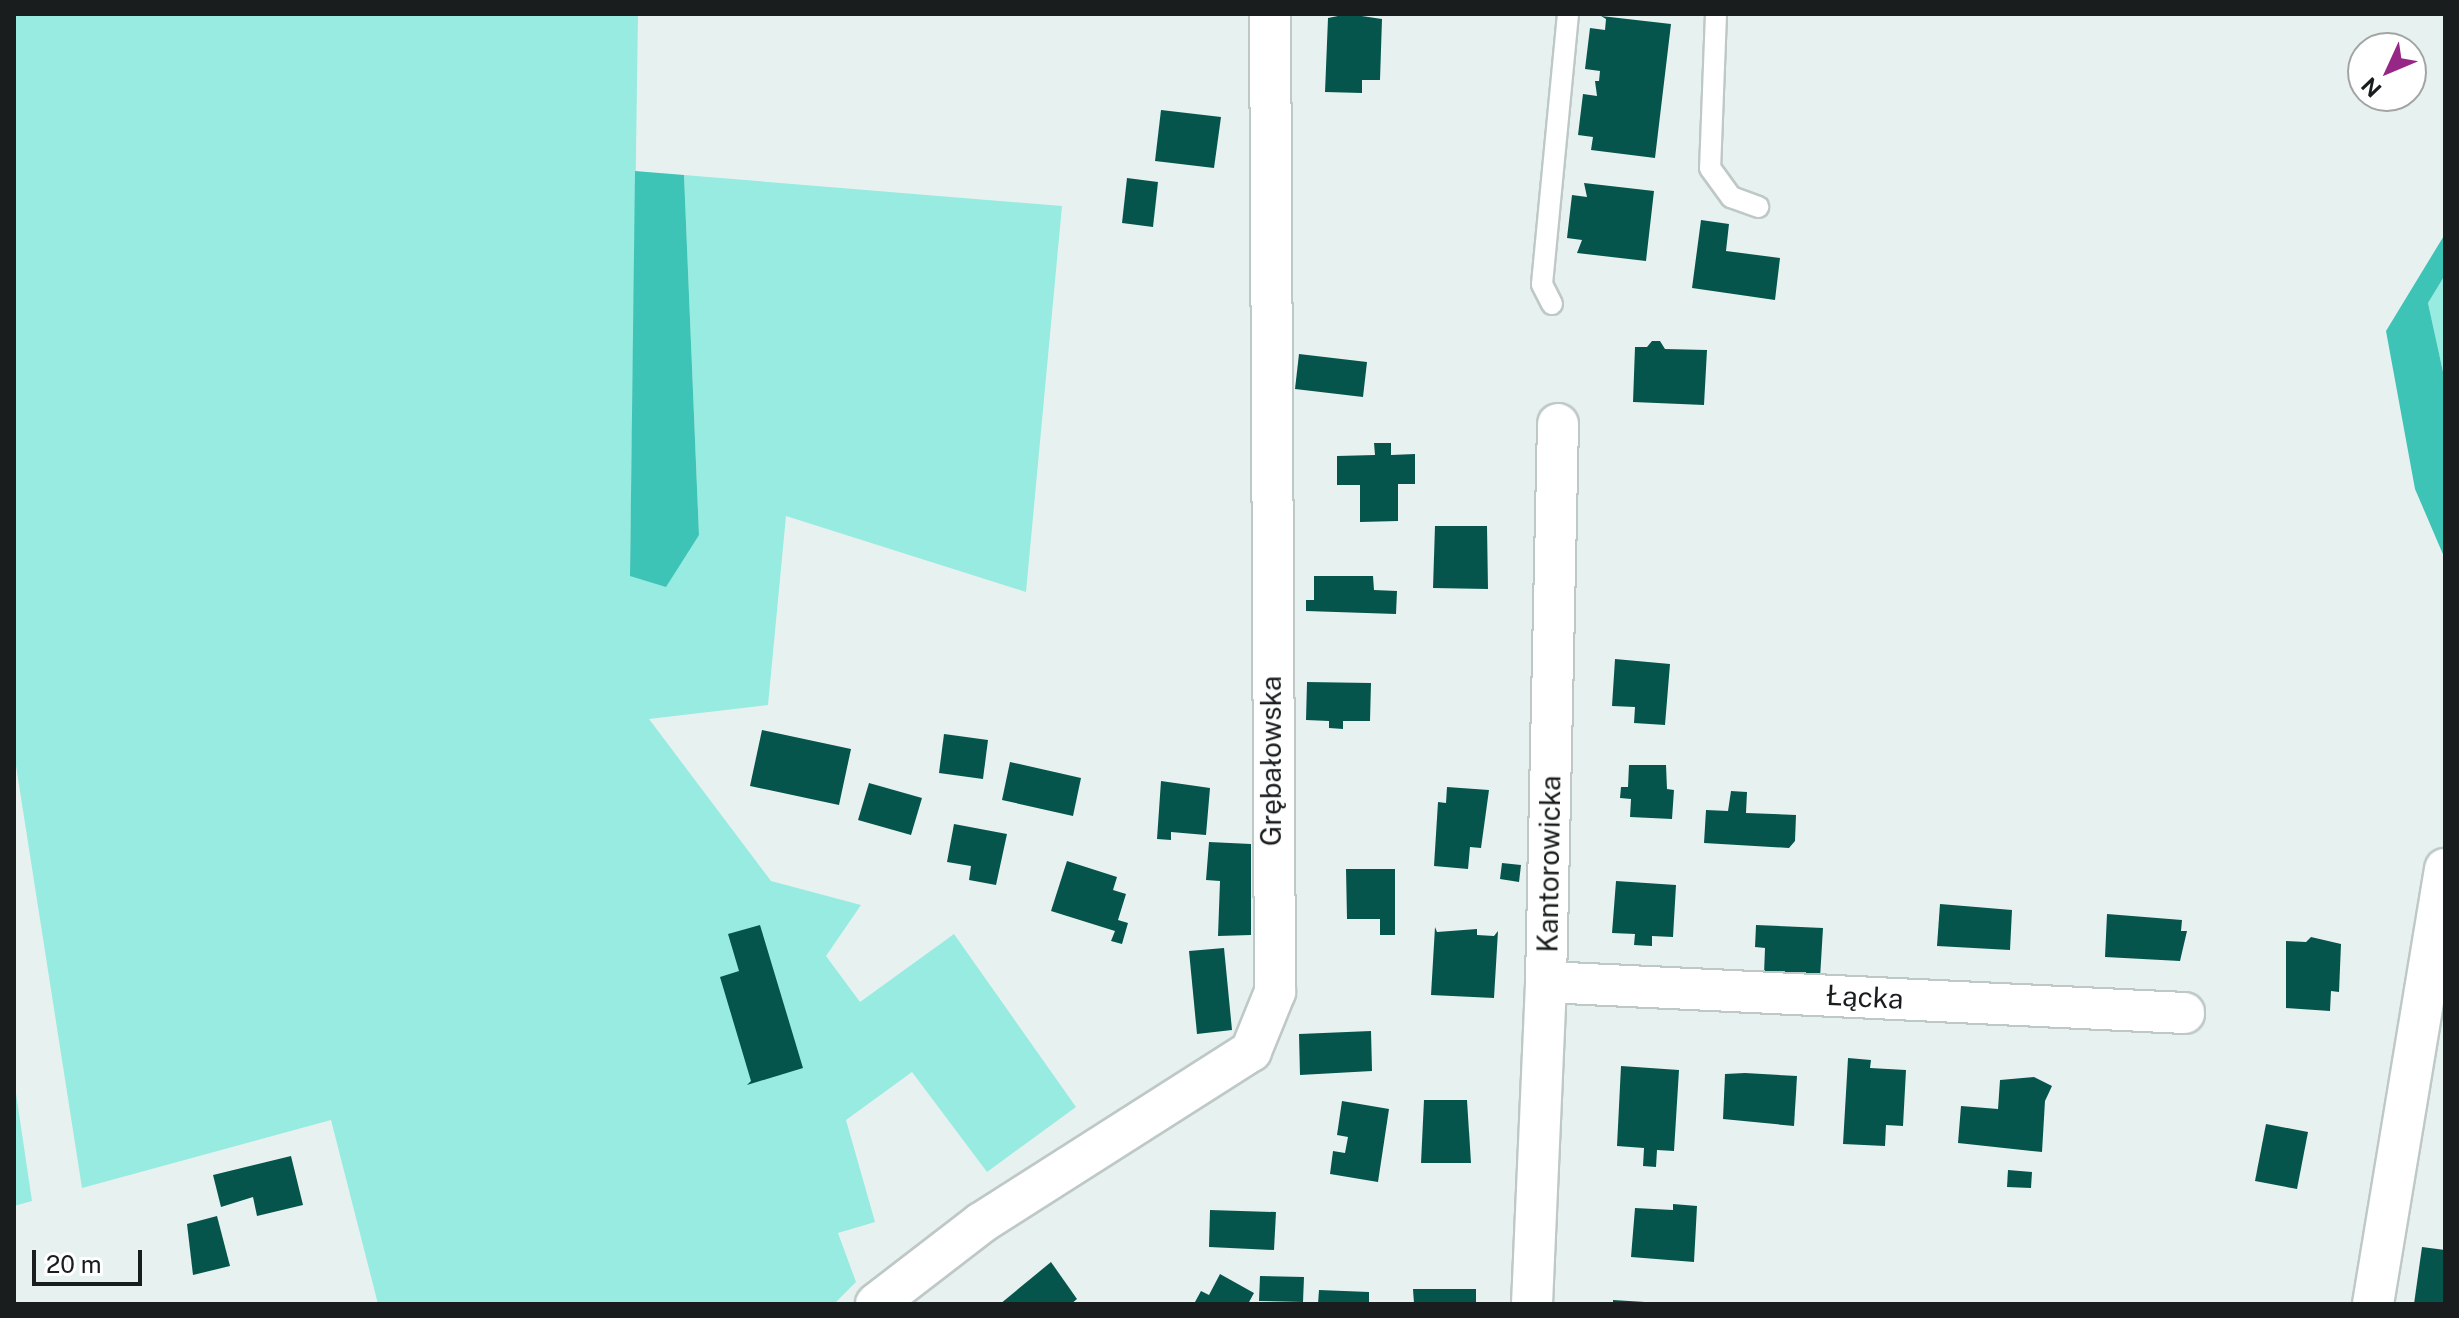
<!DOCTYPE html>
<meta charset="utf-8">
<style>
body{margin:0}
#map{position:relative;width:2459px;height:1318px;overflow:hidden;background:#e7f2f0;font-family:"Public Sans",sans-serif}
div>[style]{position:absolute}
.green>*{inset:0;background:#98ebe0}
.forest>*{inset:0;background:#3ec4b6}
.building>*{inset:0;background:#06554d}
.roads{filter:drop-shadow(2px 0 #bec8c7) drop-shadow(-2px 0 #bec8c7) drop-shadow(0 2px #bec8c7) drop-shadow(0 -2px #bec8c7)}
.lane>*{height:20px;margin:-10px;padding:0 10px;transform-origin:10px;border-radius:10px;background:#fff}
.street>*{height:40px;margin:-20px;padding:0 20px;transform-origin:20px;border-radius:20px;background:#fff}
span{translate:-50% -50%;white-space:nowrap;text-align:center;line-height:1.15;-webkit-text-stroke:8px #fff;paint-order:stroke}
.street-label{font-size:28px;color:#191d1d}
.frame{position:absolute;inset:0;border:16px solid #191d1d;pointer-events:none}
.north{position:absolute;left:2347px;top:32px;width:80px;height:80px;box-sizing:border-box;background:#fff;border:2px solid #a3a5a5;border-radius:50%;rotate:226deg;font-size:22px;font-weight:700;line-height:32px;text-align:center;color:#191d1d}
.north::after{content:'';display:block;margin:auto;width:28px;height:36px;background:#972787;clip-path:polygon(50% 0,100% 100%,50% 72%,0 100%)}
.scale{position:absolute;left:32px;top:1250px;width:110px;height:36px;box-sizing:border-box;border:4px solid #191d1d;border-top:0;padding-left:10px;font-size:24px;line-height:28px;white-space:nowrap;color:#191d1d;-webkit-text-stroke:6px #fff;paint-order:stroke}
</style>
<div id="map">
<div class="green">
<i style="clip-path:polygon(14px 14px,638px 14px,630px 575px,699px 535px,684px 175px,1062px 206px,1026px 592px,786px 516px,768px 705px,649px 719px,771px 881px,861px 905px,826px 956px,860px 1002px,954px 934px,1076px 1107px,987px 1172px,912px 1072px,846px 1120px,875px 1222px,838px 1233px,856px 1282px,834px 1304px,378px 1304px,331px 1120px,82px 1188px,14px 753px)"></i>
<i style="clip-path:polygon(2445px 275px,2445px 381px,2428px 303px)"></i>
<i style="clip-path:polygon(14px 1080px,32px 1201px,14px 1206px)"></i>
</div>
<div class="forest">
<i style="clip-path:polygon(635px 171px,684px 175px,699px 535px,666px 587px,630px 576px)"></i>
<i style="clip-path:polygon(2445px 234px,2445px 275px,2428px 303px,2445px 381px,2445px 559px,2415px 489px,2386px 331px)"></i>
</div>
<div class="building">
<i style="clip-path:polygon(1348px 14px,1382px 19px,1380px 80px,1362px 80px,1362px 93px,1325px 92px,1328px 18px)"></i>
<i style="clip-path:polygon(1601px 16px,1671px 24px,1655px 158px,1591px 150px,1593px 137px,1578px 135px,1583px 94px,1597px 96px,1595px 81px,1599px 81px,1600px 71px,1585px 69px,1590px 28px,1605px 30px,1606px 19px)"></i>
<i style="clip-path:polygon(1161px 110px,1221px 117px,1214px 168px,1155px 161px)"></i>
<i style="clip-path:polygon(1127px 178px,1158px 182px,1153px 227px,1122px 223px)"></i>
<i style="clip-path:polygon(1584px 183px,1654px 191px,1646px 261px,1577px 253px,1582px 240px,1567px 238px,1572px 195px,1587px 197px)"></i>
<i style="clip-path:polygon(1701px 220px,1729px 224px,1726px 251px,1780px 258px,1775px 300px,1692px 288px)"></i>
<i style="clip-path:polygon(1652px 341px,1660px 341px,1665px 349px,1707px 350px,1704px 405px,1633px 402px,1635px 347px,1647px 347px)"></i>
<i style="clip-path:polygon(1299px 354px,1367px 362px,1363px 397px,1295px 389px)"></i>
<i style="clip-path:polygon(1374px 443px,1391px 443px,1391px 455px,1415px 454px,1415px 484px,1398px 484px,1398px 521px,1360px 522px,1360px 485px,1337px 485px,1337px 456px,1375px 455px)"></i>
<i style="clip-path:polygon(1435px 526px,1487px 526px,1488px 589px,1433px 588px)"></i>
<i style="clip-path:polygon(1314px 576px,1373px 576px,1374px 590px,1397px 591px,1396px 614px,1306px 611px,1306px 600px,1314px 600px)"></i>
<i style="clip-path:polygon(1615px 659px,1670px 664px,1665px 725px,1634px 723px,1635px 707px,1612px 706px)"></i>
<i style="clip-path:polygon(1307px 682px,1371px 683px,1370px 721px,1343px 721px,1343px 729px,1329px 728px,1329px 721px,1306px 720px)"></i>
<i style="clip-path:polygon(762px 730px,851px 749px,839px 805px,750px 786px)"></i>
<i style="clip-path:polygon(944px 734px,988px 740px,983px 779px,939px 773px)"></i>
<i style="clip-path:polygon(1010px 762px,1081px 778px,1073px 816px,1002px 800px)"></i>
<i style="clip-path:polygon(1629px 765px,1666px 765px,1667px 789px,1674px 790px,1672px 819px,1630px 817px,1631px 799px,1620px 798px,1621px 787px,1628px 787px)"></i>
<i style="clip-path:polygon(1161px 781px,1210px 788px,1206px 835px,1171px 832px,1171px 840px,1157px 839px)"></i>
<i style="clip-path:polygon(869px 783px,922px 798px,911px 835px,858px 820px)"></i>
<i style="clip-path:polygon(1447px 787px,1489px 790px,1481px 848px,1470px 847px,1468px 869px,1434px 866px,1438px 802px,1446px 803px)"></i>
<i style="clip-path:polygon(1731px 791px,1747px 792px,1746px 813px,1796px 815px,1795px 841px,1789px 848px,1704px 843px,1706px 810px,1728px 811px)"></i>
<i style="clip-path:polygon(954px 824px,1007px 834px,996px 885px,969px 880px,971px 866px,947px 862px)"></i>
<i style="clip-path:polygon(1209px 842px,1251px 844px,1251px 935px,1218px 936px,1220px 881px,1206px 880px)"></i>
<i style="clip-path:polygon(1067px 861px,1117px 877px,1113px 890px,1126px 894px,1118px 920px,1128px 923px,1122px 944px,1111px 941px,1115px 931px,1051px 911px)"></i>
<i style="clip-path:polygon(1502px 863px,1521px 865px,1519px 882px,1500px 879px)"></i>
<i style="clip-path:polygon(1346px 869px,1395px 869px,1395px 935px,1380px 935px,1380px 919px,1347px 919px)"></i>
<i style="clip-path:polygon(1616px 881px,1676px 885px,1673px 937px,1652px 936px,1652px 946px,1634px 945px,1635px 934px,1612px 933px)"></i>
<i style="clip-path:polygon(1940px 904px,2012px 910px,2010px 950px,1937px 946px)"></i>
<i style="clip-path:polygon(2107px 914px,2182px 920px,2181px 931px,2187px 931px,2180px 961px,2105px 957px)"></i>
<i style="clip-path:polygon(760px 925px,803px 1068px,747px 1085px,751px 1081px,720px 977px,739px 971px,728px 934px)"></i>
<i style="clip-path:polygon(1756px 925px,1823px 928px,1820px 978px,1764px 974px,1765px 948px,1755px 947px)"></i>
<i style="clip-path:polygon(1435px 927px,1437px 932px,1477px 929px,1477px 935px,1494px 936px,1498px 931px,1494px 998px,1431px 995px)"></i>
<i style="clip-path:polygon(2311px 937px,2341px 944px,2339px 992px,2331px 991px,2330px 1011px,2286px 1008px,2286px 941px,2306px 942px)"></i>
<i style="clip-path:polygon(1224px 948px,1232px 1030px,1197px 1034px,1189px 951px)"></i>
<i style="clip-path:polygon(1371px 1031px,1372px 1071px,1300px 1075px,1299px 1034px)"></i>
<i style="clip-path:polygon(1848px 1058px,1871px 1060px,1870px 1068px,1906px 1070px,1903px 1126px,1886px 1125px,1885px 1146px,1843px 1144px)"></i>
<i style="clip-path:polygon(1621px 1066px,1679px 1070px,1674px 1151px,1657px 1150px,1656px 1167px,1643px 1166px,1644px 1148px,1617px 1146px)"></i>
<i style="clip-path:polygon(1745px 1073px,1797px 1076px,1794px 1126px,1723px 1119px,1725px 1074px)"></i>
<i style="clip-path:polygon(2034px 1077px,2052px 1086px,2045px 1101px,2042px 1152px,1958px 1143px,1961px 1106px,1998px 1109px,2000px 1080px)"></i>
<i style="clip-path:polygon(1424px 1100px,1467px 1100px,1471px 1163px,1421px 1163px)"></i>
<i style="clip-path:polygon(1342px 1101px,1389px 1109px,1378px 1182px,1330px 1174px,1333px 1151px,1345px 1153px,1348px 1137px,1337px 1135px)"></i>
<i style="clip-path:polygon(2266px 1124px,2308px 1132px,2297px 1189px,2255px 1181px)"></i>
<i style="clip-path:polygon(291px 1156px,303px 1205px,257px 1216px,253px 1197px,221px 1207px,213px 1175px)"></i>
<i style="clip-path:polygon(2008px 1170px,2032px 1172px,2031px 1188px,2007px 1187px)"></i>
<i style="clip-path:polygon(1673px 1204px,1697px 1206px,1694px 1262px,1631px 1257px,1635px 1208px,1673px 1210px)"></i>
<i style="clip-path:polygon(1210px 1210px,1276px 1212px,1274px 1250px,1209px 1247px)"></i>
<i style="clip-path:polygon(217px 1216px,230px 1266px,193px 1275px,187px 1224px)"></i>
<i style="clip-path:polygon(2422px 1247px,2445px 1250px,2445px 1304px,2414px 1304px)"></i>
<i style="clip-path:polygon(1051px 1262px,1077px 1299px,1071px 1304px,1000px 1304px)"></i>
<i style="clip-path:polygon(1220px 1274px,1254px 1293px,1248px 1304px,1195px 1302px,1201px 1291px,1209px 1295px)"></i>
<i style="clip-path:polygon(1260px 1276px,1304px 1277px,1303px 1302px,1259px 1301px)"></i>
<i style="clip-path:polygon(1413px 1289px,1476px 1289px,1476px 1304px,1414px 1304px)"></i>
<i style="clip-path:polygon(1319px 1290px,1369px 1292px,1369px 1304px,1318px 1304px)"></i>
<i style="clip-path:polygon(1613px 1300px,1645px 1302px,1645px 1304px,1613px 1304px)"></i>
</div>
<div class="roads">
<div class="lane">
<i style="left:1716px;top:14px;width:154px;rotate:92.2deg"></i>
<i style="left:1710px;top:168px;width:36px;rotate:54deg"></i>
<i style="left:1731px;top:197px;width:29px;rotate:20deg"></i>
<i style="left:1552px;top:304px;width:22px;rotate:-117deg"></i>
<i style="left:1542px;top:284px;width:271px;rotate:-84.5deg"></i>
</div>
<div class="street">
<i style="left:1546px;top:982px;width:639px;rotate:2.78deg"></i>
<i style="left:876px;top:1304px;width:133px;rotate:-37.6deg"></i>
<i style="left:981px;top:1223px;width:320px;rotate:-32.5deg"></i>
<i style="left:1251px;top:1051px;width:64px;rotate:-67.9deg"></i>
<i style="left:1275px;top:992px;width:978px;rotate:-90.29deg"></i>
<i style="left:1532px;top:1304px;width:322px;rotate:-87.5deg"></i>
<i style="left:1546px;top:982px;width:558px;rotate:-88.77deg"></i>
<i style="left:2373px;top:1304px;width:441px;rotate:-80.6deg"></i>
</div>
</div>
<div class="street-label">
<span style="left:1271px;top:761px;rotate:-90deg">Grębałowska</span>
<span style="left:1549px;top:864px;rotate:-89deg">Kantorowicka</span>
<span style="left:1865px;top:997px;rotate:3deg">Łącka</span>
</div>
<div class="frame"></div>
<div class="north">N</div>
<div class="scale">20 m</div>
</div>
